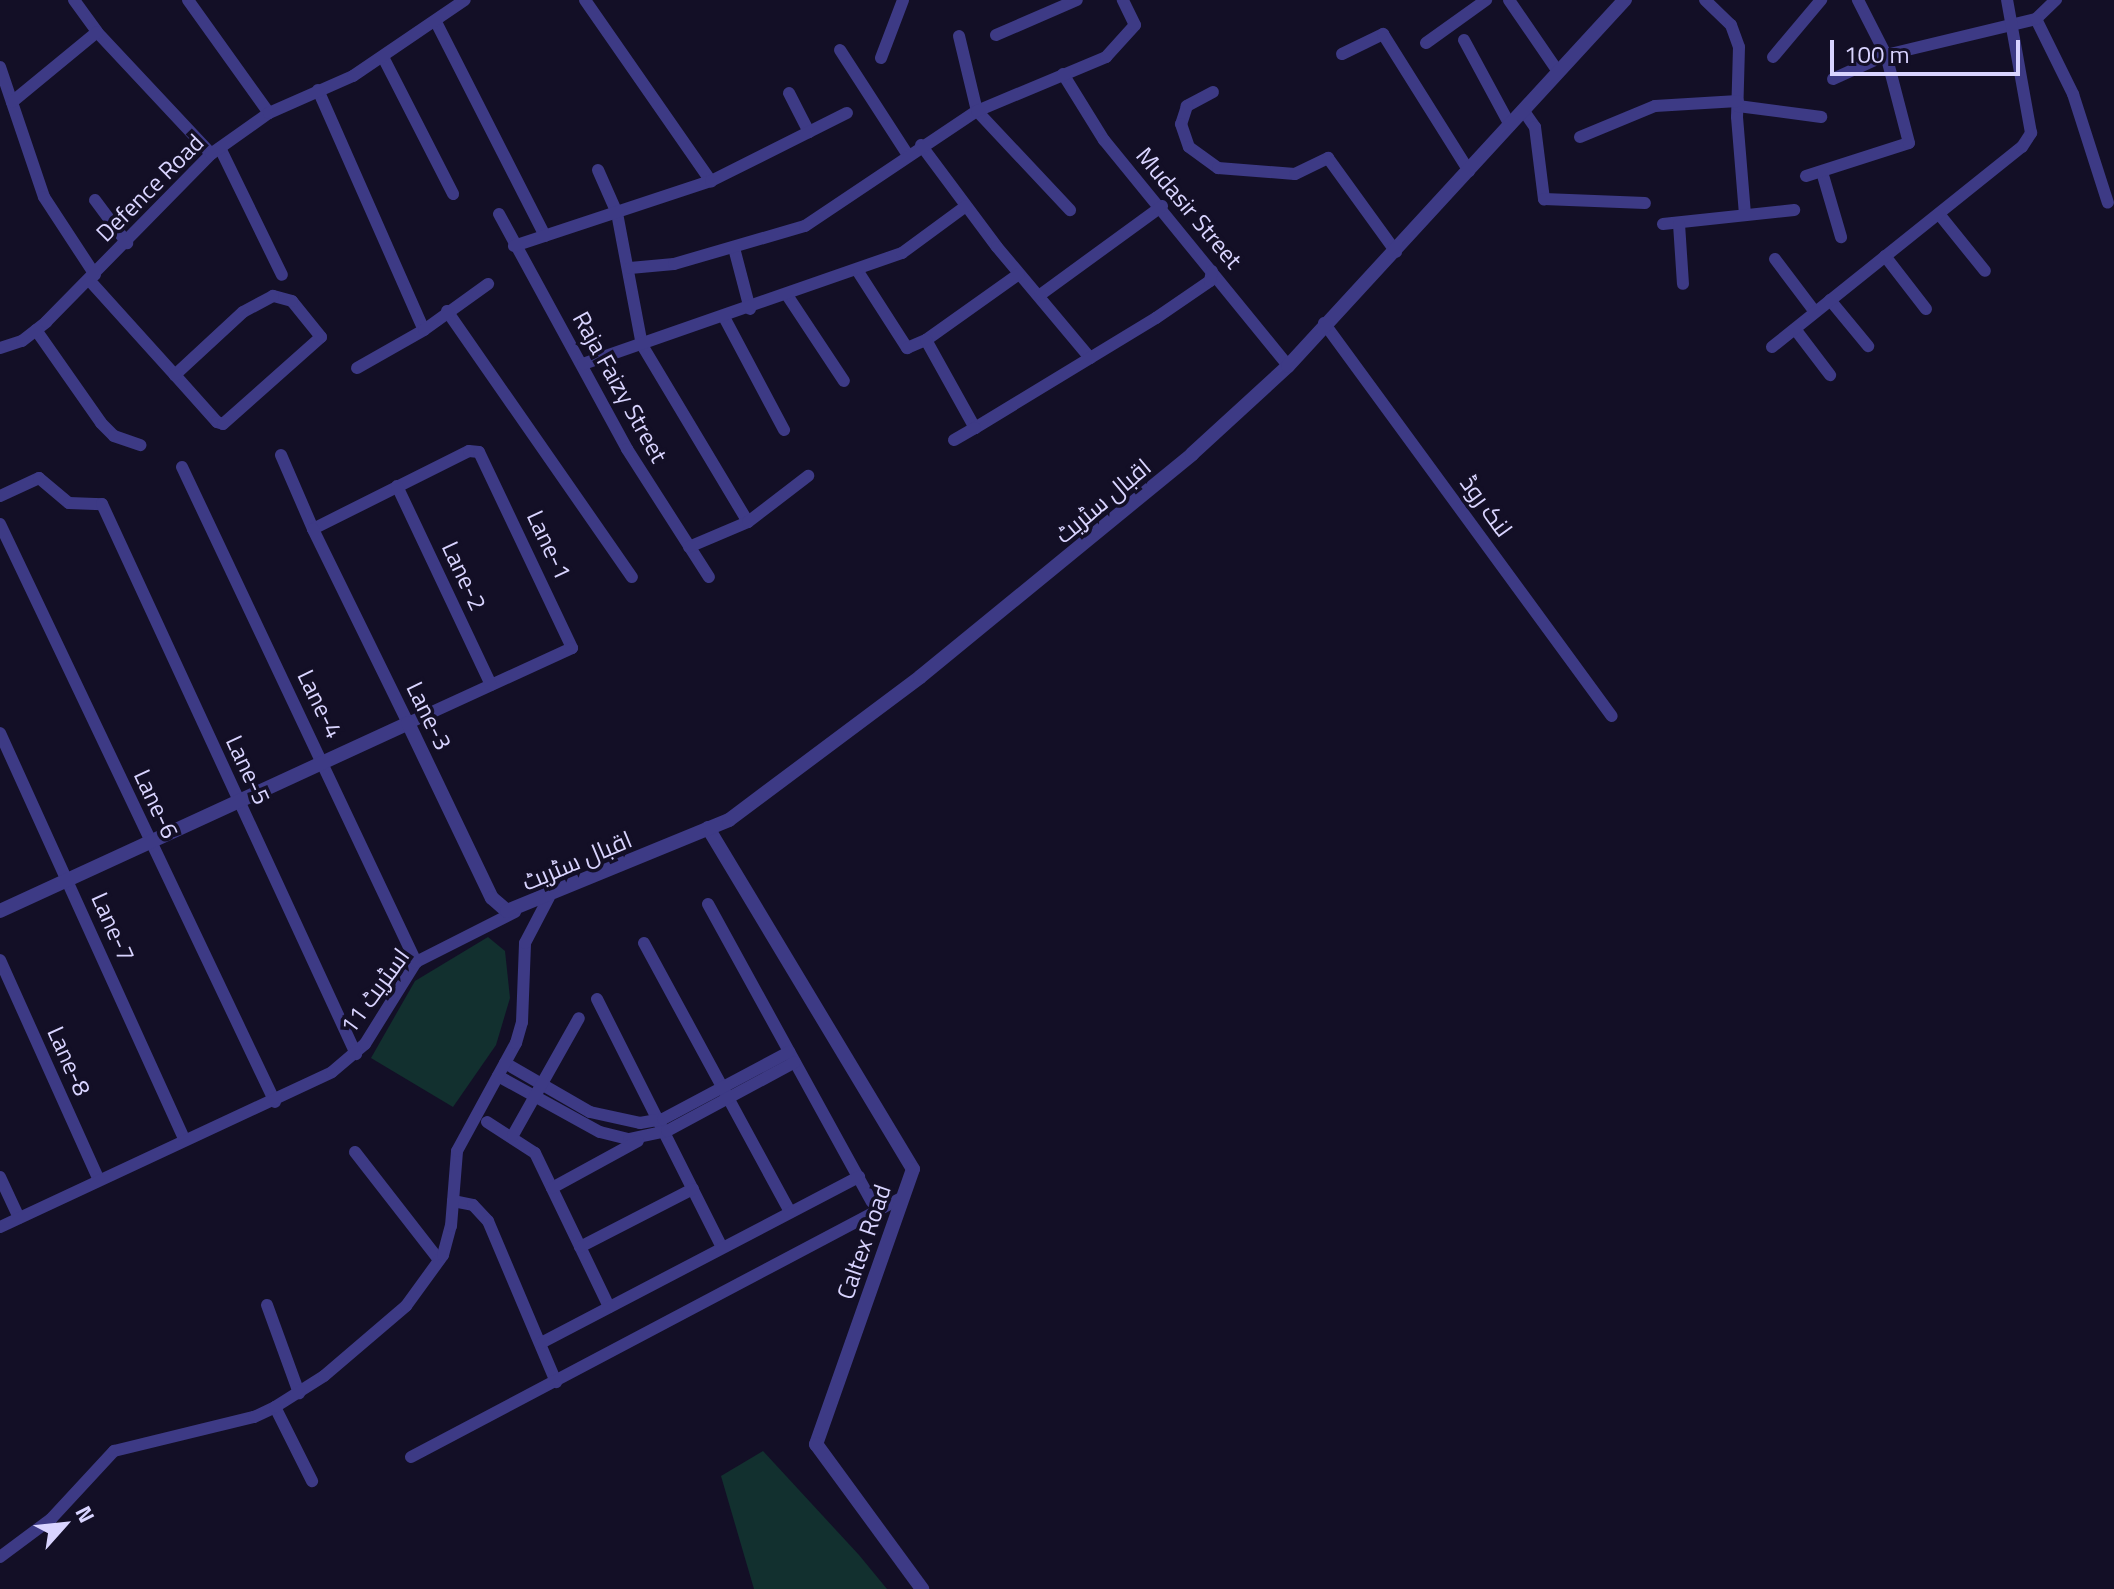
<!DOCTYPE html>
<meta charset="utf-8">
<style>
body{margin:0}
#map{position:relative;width:2114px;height:1589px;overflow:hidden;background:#130f26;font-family:"Titillium Web",Cairo,sans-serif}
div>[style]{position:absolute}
.green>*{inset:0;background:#12302f}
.minor>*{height:12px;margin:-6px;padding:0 6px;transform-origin:6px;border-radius:6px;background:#3d3a85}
.tertiary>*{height:14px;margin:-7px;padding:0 7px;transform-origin:7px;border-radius:7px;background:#3d3a85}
span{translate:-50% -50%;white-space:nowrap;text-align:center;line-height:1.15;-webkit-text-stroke:7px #130f26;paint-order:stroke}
.street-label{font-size:24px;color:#d9d4ff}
.north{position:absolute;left:24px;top:1485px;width:80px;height:80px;-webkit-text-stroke:6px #130f26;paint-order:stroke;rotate:63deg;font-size:22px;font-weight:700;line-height:32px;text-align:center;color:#d9d4ff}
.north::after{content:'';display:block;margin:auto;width:28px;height:36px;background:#d9d4ff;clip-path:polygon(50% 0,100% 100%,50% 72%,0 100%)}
.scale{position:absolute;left:1830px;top:40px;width:190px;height:36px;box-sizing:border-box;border:4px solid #d9d4ff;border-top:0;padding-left:10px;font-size:24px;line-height:28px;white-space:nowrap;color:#d9d4ff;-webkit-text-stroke:6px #130f26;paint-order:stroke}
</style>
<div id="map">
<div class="green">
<i style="clip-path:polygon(488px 937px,505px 951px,510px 998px,496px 1045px,453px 1107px,371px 1058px,415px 981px)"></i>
<i style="clip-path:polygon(763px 1451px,859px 1555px,887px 1589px,754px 1589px,721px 1476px)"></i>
</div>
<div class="minor">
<i style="left:74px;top:0;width:39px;rotate:54deg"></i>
<i style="left:97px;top:32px;width:167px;rotate:46.9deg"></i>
<i style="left:188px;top:0;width:139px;rotate:54.4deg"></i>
<i style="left:585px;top:0;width:221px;rotate:55.2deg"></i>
<i style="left:1509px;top:0;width:85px;rotate:55.6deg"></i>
<i style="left:1705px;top:0;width:36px;rotate:44deg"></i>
<i style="left:1731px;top:25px;width:23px;rotate:70deg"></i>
<i style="left:1739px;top:47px;width:70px;rotate:91.6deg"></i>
<i style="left:1737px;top:117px;width:98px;rotate:85.3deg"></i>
<i style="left:2036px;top:19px;width:84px;rotate:63.7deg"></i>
<i style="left:2073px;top:94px;width:114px;rotate:72.2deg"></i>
<i style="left:436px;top:22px;width:240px;rotate:63deg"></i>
<i style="left:996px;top:35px;width:88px;rotate:-23.4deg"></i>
<i style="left:959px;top:36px;width:77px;rotate:76.5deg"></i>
<i style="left:977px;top:111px;width:136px;rotate:46.8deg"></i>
<i style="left:1464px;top:40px;width:97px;rotate:61.6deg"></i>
<i style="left:1426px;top:43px;width:74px;rotate:-35.6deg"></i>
<i style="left:840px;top:50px;width:125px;rotate:57.1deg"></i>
<i style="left:1342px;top:54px;width:46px;rotate:-26deg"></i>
<i style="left:1383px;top:34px;width:162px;rotate:57.9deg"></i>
<i style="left:383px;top:57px;width:154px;rotate:62.9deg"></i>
<i style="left:1773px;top:57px;width:75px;rotate:-49.9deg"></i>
<i style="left:881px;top:58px;width:62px;rotate:-69.2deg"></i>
<i style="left:0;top:67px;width:137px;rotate:71.3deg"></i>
<i style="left:44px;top:197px;width:93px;rotate:56.8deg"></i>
<i style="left:1063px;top:74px;width:78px;rotate:58.2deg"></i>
<i style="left:1104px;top:140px;width:291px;rotate:50.8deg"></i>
<i style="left:1833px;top:79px;width:58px;rotate:-24.4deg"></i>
<i style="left:1886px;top:55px;width:154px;rotate:-13.5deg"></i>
<i style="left:2036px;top:19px;width:28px;rotate:-44deg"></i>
<i style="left:318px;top:90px;width:262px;rotate:66.2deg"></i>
<i style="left:424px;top:330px;width:77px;rotate:150.4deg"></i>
<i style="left:1213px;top:92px;width:30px;rotate:152deg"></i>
<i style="left:1187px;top:106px;width:19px;rotate:108deg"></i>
<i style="left:1181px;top:124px;width:24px;rotate:71deg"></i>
<i style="left:1189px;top:147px;width:36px;rotate:36deg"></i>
<i style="left:1218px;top:168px;width:77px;rotate:4.5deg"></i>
<i style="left:1295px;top:174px;width:37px;rotate:-26deg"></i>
<i style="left:1328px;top:158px;width:116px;rotate:54.1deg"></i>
<i style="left:789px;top:93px;width:44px;rotate:62.9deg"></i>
<i style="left:12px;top:102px;width:110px;rotate:-39.5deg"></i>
<i style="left:1738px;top:106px;width:84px;rotate:7.5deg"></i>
<i style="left:1523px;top:110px;width:21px;rotate:55deg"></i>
<i style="left:1535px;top:127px;width:73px;rotate:82.9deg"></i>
<i style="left:1544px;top:199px;width:101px;rotate:2.3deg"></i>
<i style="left:1580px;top:137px;width:81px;rotate:-22.5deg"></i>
<i style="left:1655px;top:106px;width:83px;rotate:-3.4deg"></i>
<i style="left:921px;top:145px;width:127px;rotate:53.3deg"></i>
<i style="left:997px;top:247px;width:145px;rotate:50deg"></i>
<i style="left:220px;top:148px;width:141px;rotate:64deg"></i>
<i style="left:598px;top:170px;width:47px;rotate:66.2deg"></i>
<i style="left:617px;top:213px;width:134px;rotate:79.3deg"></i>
<i style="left:642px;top:345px;width:206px;rotate:59.1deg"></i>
<i style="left:1822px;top:172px;width:68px;rotate:73.7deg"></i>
<i style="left:1806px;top:176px;width:108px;rotate:-17.8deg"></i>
<i style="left:1909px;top:143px;width:91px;rotate:-104.6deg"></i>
<i style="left:1886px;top:55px;width:62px;rotate:-117deg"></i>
<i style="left:95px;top:200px;width:54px;rotate:53.3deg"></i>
<i style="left:499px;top:214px;width:268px;rotate:61.4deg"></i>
<i style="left:627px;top:449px;width:152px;rotate:57.4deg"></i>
<i style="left:1939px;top:214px;width:73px;rotate:51.1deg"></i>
<i style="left:1663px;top:224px;width:132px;rotate:-6.1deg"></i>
<i style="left:1679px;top:224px;width:60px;rotate:86.2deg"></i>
<i style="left:514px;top:246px;width:207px;rotate:-18.3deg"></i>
<i style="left:711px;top:181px;width:152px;rotate:-26.6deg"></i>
<i style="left:734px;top:248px;width:63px;rotate:75.3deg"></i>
<i style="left:1885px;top:256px;width:67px;rotate:52.3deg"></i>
<i style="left:1775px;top:259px;width:66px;rotate:53deg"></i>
<i style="left:630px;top:268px;width:44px;rotate:-5.2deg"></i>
<i style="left:674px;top:264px;width:136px;rotate:-16.2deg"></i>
<i style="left:805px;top:226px;width:207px;rotate:-33.8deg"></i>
<i style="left:977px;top:111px;width:140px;rotate:-22.7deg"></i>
<i style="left:1106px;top:57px;width:43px;rotate:-47.8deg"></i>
<i style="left:1135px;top:25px;width:28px;rotate:-116deg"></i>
<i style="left:857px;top:270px;width:93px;rotate:57.3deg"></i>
<i style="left:907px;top:348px;width:21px;rotate:-23deg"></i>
<i style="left:926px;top:340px;width:114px;rotate:-35.4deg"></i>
<i style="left:90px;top:281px;width:127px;rotate:47.9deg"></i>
<i style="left:175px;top:375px;width:63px;rotate:48.2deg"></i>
<i style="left:217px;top:422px;width:6px;rotate:18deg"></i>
<i style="left:223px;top:424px;width:131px;rotate:-41.6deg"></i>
<i style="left:321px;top:337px;width:46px;rotate:-128.9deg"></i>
<i style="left:292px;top:301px;width:20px;rotate:-165deg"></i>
<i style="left:273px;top:296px;width:34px;rotate:152deg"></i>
<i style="left:243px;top:312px;width:93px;rotate:137.2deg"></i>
<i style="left:787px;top:295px;width:103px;rotate:56.5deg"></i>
<i style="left:1040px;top:295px;width:151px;rotate:-36.1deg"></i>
<i style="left:1830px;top:300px;width:60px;rotate:50.4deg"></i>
<i style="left:447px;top:311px;width:324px;rotate:55.2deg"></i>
<i style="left:724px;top:317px;width:128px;rotate:62deg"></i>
<i style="left:1324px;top:323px;width:487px;rotate:53.8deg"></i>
<i style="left:1795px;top:329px;width:58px;rotate:52.7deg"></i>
<i style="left:36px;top:330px;width:113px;rotate:55deg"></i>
<i style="left:101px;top:423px;width:18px;rotate:45deg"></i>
<i style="left:114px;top:436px;width:28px;rotate:19deg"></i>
<i style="left:424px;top:330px;width:79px;rotate:-35.7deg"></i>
<i style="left:926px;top:340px;width:101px;rotate:60.9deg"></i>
<i style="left:975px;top:428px;width:212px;rotate:-31.3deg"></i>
<i style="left:1156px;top:318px;width:65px;rotate:-34.4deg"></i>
<i style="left:1210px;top:281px;width:10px;rotate:-79deg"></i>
<i style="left:1772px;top:347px;width:320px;rotate:-38.7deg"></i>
<i style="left:2022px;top:147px;width:17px;rotate:-57deg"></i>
<i style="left:2031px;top:133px;width:135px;rotate:-100.2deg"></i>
<i style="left:0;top:348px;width:23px;rotate:-18deg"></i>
<i style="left:22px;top:341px;width:31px;rotate:-38deg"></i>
<i style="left:46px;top:322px;width:235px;rotate:-45.5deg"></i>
<i style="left:211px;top:154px;width:71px;rotate:-35.3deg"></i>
<i style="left:269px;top:113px;width:92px;rotate:-23.8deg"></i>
<i style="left:353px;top:76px;width:135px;rotate:-34.2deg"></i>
<i style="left:583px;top:364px;width:338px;rotate:-19.2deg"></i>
<i style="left:902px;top:253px;width:79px;rotate:-36.3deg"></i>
<i style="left:954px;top:440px;width:24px;rotate:-30deg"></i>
<i style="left:281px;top:455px;width:81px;rotate:66.6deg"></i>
<i style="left:313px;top:529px;width:174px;rotate:-26.6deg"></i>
<i style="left:469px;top:451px;width:10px;rotate:6deg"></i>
<i style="left:479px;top:452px;width:217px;rotate:64.6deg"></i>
<i style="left:572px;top:648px;width:180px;rotate:155.4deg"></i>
<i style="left:408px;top:723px;width:216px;rotate:-116.1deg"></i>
<i style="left:182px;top:467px;width:548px;rotate:64.7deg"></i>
<i style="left:397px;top:486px;width:220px;rotate:64.7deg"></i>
<i style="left:0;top:496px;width:43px;rotate:-24.8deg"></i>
<i style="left:39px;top:478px;width:39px;rotate:40deg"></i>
<i style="left:69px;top:503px;width:33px;rotate:2deg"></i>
<i style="left:102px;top:504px;width:606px;rotate:65.21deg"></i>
<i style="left:0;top:524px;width:640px;rotate:64.56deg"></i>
<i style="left:689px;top:547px;width:64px;rotate:-23deg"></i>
<i style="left:748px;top:522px;width:76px;rotate:-37.5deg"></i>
<i style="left:0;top:733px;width:447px;rotate:65.6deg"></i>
<i style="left:708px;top:904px;width:340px;rotate:61.2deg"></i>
<i style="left:644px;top:943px;width:306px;rotate:61.5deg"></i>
<i style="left:0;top:960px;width:241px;rotate:65.8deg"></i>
<i style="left:597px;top:999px;width:278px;rotate:63.3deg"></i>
<i style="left:505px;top:1063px;width:98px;rotate:30deg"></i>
<i style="left:590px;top:1112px;width:51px;rotate:12.4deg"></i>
<i style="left:640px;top:1123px;width:23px;rotate:-10deg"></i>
<i style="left:663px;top:1119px;width:143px;rotate:-28deg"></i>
<i style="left:498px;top:1076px;width:116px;rotate:28.8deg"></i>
<i style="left:600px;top:1132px;width:30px;rotate:14deg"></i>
<i style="left:629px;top:1139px;width:39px;rotate:-12deg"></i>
<i style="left:667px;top:1131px;width:145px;rotate:-28.3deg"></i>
<i style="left:487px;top:1122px;width:57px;rotate:32.9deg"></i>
<i style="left:535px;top:1153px;width:171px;rotate:64.3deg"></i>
<i style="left:513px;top:1135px;width:134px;rotate:-60.6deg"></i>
<i style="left:355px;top:1152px;width:137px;rotate:52.1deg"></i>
<i style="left:0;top:1177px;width:45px;rotate:65.1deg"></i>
<i style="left:552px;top:1188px;width:98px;rotate:-28.7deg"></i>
<i style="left:453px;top:1201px;width:20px;rotate:11deg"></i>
<i style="left:473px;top:1205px;width:22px;rotate:47deg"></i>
<i style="left:488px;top:1221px;width:175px;rotate:67.1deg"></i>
<i style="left:0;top:1227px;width:366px;rotate:-25deg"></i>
<i style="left:332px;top:1072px;width:43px;rotate:-40.3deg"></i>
<i style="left:365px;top:1044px;width:97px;rotate:-58.1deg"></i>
<i style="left:416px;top:962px;width:111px;rotate:-26.8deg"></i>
<i style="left:580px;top:1247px;width:127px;rotate:-27.2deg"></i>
<i style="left:267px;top:1305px;width:94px;rotate:70deg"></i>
<i style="left:541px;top:1343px;width:359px;rotate:-27.6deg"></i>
<i style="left:275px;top:1407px;width:83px;rotate:63.4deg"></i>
<i style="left:411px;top:1457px;width:556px;rotate:-27.85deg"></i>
<i style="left:0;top:1557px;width:64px;rotate:-36.7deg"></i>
<i style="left:51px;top:1519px;width:93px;rotate:-47.2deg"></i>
<i style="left:114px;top:1451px;width:144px;rotate:-13.7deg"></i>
<i style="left:254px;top:1417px;width:23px;rotate:-25deg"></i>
<i style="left:275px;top:1407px;width:58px;rotate:-32.3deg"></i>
<i style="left:324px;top:1376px;width:108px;rotate:-40.5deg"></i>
<i style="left:406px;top:1306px;width:63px;rotate:-54deg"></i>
<i style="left:443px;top:1255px;width:30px;rotate:-75deg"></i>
<i style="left:451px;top:1226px;width:75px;rotate:-85.4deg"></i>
<i style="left:457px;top:1151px;width:123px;rotate:-61.4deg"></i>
<i style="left:516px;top:1043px;width:22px;rotate:-74deg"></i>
<i style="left:522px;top:1022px;width:79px;rotate:-87.8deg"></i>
<i style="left:525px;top:943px;width:52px;rotate:-62.4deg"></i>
</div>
<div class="tertiary">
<i style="left:708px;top:828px;width:398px;rotate:59deg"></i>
<i style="left:913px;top:1169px;width:292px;rotate:109.4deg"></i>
<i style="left:816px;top:1444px;width:180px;rotate:53.8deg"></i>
<i style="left:0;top:911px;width:449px;rotate:-24.7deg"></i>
<i style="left:408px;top:723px;width:194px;rotate:64.4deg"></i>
<i style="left:492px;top:898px;width:20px;rotate:41deg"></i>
<i style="left:507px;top:911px;width:240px;rotate:-22.3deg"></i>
<i style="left:729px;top:820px;width:239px;rotate:-36.8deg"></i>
<i style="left:920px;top:677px;width:352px;rotate:-39.3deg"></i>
<i style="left:1192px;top:454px;width:130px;rotate:-42.5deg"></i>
<i style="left:1288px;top:366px;width:498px;rotate:-47.4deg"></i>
</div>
<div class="street-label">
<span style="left:150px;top:188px;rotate:-45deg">Defence Road</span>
<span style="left:1189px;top:208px;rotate:50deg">Mudasir Street</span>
<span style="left:620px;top:387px;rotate:61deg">Raja Faizy Street</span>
<span style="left:1103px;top:501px;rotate:-40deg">اقبال سٹریٹ</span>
<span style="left:1486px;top:506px;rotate:54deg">لنک روڈ</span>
<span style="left:549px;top:545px;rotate:65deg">Lane-1</span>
<span style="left:464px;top:576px;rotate:65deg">Lane-2</span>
<span style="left:320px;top:704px;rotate:64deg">Lane-4</span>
<span style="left:429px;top:716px;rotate:64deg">Lane-3</span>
<span style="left:248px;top:770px;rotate:65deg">Lane-5</span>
<span style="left:156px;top:804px;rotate:65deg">Lane-6</span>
<span style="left:577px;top:861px;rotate:-23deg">اقبال سٹریٹ</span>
<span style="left:113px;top:927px;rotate:66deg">Lane-7</span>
<span style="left:375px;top:991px;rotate:-54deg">اسٹریٹ 11</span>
<span style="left:69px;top:1061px;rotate:66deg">Lane-8</span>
<span style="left:864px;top:1242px;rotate:-71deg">Caltex Road</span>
</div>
<div class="north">N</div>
<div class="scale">100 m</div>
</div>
